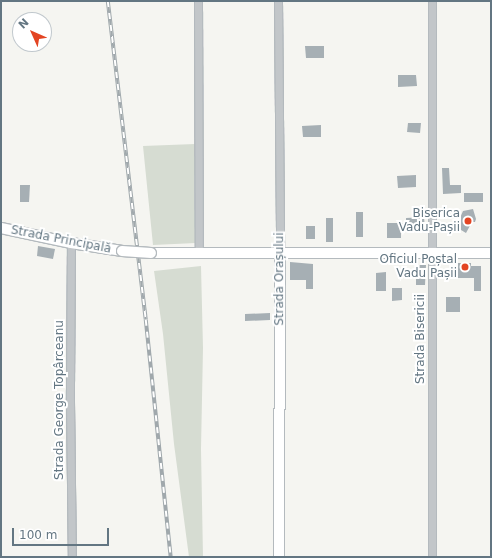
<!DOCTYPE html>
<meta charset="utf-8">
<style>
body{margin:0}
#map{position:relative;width:492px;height:558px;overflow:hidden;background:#f5f5f1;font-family:"DejaVu Sans",sans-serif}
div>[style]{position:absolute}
.green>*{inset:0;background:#d6dcd2}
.building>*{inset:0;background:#a6afb4}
.roads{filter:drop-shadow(1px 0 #b4babe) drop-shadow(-1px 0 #b4babe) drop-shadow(0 1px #b4babe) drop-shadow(0 -1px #b4babe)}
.minor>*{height:7px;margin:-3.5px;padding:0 3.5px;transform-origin:3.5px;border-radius:3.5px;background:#c2c6c9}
.secondary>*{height:10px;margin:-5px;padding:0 5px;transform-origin:5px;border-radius:5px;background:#fff}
.rail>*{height:3.5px;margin-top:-1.75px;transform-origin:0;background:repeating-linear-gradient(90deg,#fff 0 6px,#a0a8ac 0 12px);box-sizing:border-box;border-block:1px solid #a0a8ac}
.bridges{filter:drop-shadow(1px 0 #b4babe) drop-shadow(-1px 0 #b4babe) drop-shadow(0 1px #b4babe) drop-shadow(0 -1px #b4babe)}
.secondary-bridge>*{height:10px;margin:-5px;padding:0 5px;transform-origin:5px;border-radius:5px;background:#fff}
.dots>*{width:11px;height:11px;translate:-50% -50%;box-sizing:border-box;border:2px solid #fff;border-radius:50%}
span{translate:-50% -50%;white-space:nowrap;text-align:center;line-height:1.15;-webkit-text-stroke:4px #fff;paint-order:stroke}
.poi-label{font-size:12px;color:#637682}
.right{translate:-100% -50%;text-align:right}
.street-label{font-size:12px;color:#637682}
.frame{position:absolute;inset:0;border:2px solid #637682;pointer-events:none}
.north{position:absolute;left:12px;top:12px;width:40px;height:40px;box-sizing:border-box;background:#fff;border:1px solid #c1c8cd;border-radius:50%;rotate:315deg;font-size:11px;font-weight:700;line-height:16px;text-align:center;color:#637682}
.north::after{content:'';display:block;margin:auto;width:14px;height:18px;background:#e34523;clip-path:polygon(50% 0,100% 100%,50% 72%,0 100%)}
.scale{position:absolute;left:12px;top:528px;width:97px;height:18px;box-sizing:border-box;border:2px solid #637682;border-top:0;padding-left:5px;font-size:12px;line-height:14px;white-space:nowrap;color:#637682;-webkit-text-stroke:3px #fff;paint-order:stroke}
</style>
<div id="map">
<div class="green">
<i style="clip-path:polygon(195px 144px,196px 243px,153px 245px,143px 146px)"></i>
<i style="clip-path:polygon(201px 266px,203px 348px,201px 449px,203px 557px,189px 557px,174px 444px,163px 334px,154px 271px)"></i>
</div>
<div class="building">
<i style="clip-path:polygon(305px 46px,324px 46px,324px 58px,306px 58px)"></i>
<i style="clip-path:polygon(398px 75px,416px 75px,417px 86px,398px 87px)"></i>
<i style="clip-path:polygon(408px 123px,421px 123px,420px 133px,407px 132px)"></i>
<i style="clip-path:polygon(321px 125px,321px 137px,303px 137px,302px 126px)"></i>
<i style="clip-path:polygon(442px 168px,449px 168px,450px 185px,461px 185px,461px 193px,443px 194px)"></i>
<i style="clip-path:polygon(416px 175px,416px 187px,398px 188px,397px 176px)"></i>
<i style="clip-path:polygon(20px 185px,30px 185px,29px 202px,20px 202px)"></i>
<i style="clip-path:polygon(464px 193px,483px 193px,483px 202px,464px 202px)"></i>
<i style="clip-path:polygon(473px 209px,476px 219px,475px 222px,472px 222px,466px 233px,456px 227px,463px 211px)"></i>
<i style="clip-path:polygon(356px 212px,363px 212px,363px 237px,356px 237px)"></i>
<i style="clip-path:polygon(424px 217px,425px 229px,401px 230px,401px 238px,387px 238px,387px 223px,406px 223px,406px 218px)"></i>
<i style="clip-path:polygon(326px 218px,333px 218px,333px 242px,326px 242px)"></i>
<i style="clip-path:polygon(306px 226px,315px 226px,315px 239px,306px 239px)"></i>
<i style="clip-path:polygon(38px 246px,55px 249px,53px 259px,37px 256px)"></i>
<i style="clip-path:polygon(290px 262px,313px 264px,313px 289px,306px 289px,306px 280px,290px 280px)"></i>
<i style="clip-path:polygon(457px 263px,471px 263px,471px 266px,481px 266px,481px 291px,474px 291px,474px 278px,457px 278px)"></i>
<i style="clip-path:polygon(416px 265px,426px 265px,425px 285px,416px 285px)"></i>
<i style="clip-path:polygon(386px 272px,386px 291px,376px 291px,376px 273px)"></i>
<i style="clip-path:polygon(392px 288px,402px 288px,402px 300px,392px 301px)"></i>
<i style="clip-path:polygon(446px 297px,460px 297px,460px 312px,446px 312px)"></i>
<i style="clip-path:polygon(270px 313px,270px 320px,245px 321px,245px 314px)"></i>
</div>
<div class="roads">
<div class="minor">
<i style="left:198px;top:1px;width:252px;rotate:89.8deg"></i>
<i style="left:278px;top:1px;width:252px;rotate:89.5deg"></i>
<i style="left:432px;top:1px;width:556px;rotate:90deg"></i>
<i style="left:71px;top:243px;width:159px;rotate:90.4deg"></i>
<i style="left:70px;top:402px;width:155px;rotate:89.3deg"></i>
</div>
<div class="secondary">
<i style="left:1px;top:228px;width:72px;rotate:12.1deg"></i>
<i style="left:71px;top:243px;width:52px;rotate:8.9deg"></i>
<i style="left:151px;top:253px;width:340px"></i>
<i style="left:279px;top:557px;width:304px;rotate:-89.8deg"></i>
</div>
</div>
<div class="rail">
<i style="left:108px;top:1px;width:321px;rotate:83.2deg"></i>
<i style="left:146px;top:320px;width:238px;rotate:84deg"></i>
</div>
<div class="bridges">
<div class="secondary-bridge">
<i style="left:122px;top:251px;width:29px;rotate:4deg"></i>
</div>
</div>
<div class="dots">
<i style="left:468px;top:221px;background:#e34523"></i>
<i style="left:465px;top:267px;background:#e34523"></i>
</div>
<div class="poi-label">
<span class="right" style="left:460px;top:221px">Biserica<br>Vadu-Pașii</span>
<span class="right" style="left:457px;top:267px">Oficiul Poștal<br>Vadu Pașii</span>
</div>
<div class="street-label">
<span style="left:61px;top:240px;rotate:11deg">Strada Principală</span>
<span style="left:280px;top:279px;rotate:-90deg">Strada Orașului</span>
<span style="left:421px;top:339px;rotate:-90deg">Strada Bisericii</span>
<span style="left:60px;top:400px;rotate:-90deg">Strada George Topârceanu</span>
</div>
<div class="frame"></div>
<div class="north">N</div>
<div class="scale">100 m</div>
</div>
